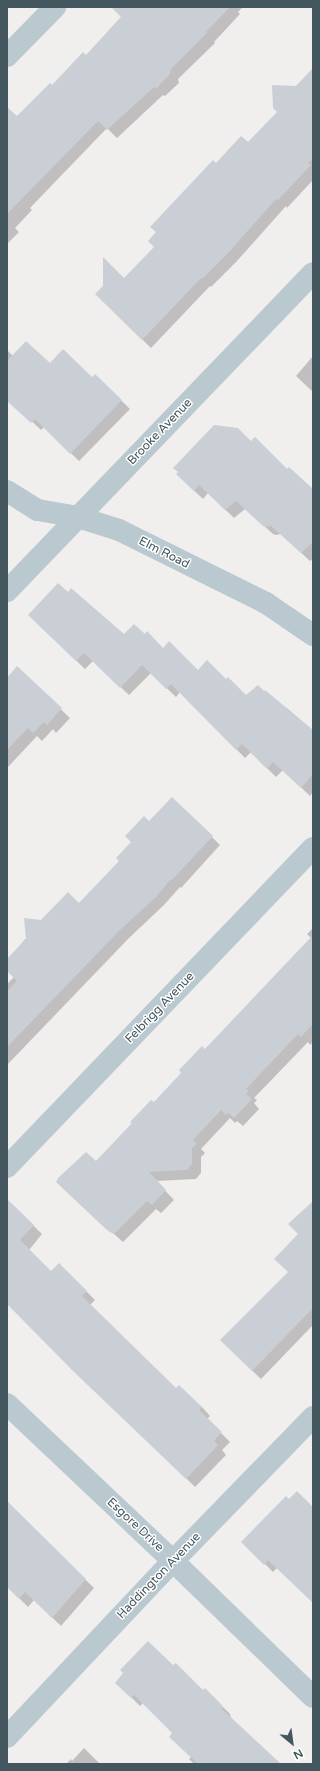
<!DOCTYPE html>
<style>
body{margin:0}
#map{position:relative;width:320px;height:1771px;overflow:hidden;background:#f1eeee;font-family:"Varela Round",sans-serif}
div>[style]{position:absolute}
.shadow>*{inset:0;background:#0003}
.building>*{inset:0;background:#c9cfd4}
.street>*{height:22px;margin:-11px;padding:0 11px;transform-origin:11px;border-radius:11px;background:#bac9cf}
span{translate:-50% -50%;white-space:nowrap;text-align:center;line-height:1.15;-webkit-text-stroke:3px #fff;paint-order:stroke}
.street-label{font-size:12px;color:#44565e}
.frame{position:absolute;inset:0;border:8px solid #44565e;pointer-events:none}
.north{position:absolute;left:272px;top:1723px;width:40px;height:40px;-webkit-text-stroke:3px #fff;paint-order:stroke;rotate:151deg;font-size:11px;font-weight:700;line-height:16px;text-align:center;color:#44565e}
.north::after{content:'';display:block;margin:auto;width:14px;height:18px;background:#44565e;clip-path:polygon(50% 0,100% 100%,50% 72%,0 100%)}
</style>
<div id="map">
<div class="shadow">
<i style="clip-path:polygon(130px 7px,243px 7px,238px 12px,240px 14px,214px 42px,215px 43px,178px 79px,179px 83px,165px 96px,163px 95px,117px 138px,107px 128px,30px 208px,32px 210px,15px 228px,19px 232px,7px 244px,7px 131px,86px 56px)"></i>
<i style="clip-path:polygon(313px 70px,313px 180px,287px 208px,286px 206px,237px 261px,211px 287px,210px 286px,151px 348px,96px 294px,124px 280px,155px 247px,216px 165px,248px 144px,278px 112px,296px 87px)"></i>
<i style="clip-path:polygon(7px 350px,13px 356px,50px 365px,92px 378px,95px 375px,130px 409px,79px 461px,44px 427px,41px 430px,7px 398px)"></i>
<i style="clip-path:polygon(313px 356px,313px 392px,296px 376px)"></i>
<i style="clip-path:polygon(251px 442px,313px 491px,313px 559px,310px 561px,281px 534px,276px 535px,273px 534px,245px 509px,234px 518px,208px 493px,203px 499px,186px 483px)"></i>
<i style="clip-path:polygon(38px 624px,124px 635px,163px 649px,198px 671px,227px 680px,246px 696px,286px 710px,287px 708px,313px 731px,313px 792px,310px 796px,283px 770px,276px 777px,251px 752px,245px 758px,180px 692px,176px 697px,151px 673px,129px 695px,93px 661px,85px 669px)"></i>
<i style="clip-path:polygon(17px 668px,70px 718px,56px 733px,53px 729px,42px 741px,37px 736px,7px 768px,7px 678px)"></i>
<i style="clip-path:polygon(172px 798px,220px 845px,181px 888px,180px 887px,164px 905px,129px 938px,7px 1065px,7px 984px,14px 977px,7px 970px,7px 960px,41px 921px,79px 905px,120px 861px,149px 822px)"></i>
<i style="clip-path:polygon(313px 928px,313px 1042px,310px 1045px,308px 1042px,254px 1098px,257px 1100px,254px 1103px,259px 1109px,243px 1126px,237px 1121px,235px 1123px,230px 1118px,201px 1149px,205px 1153px,201px 1157px,201px 1173px,196px 1179px,156px 1181px,174px 1200px,161px 1213px,156px 1209px,123px 1242px,66px 1191px,154px 1104px,311px 938px,307px 934px)"></i>
<i style="clip-path:polygon(313px 1202px,313px 1325px,261px 1379px,221px 1340px,289px 1272px,299px 1234px)"></i>
<i style="clip-path:polygon(15px 1208px,42px 1234px,29px 1250px,51px 1272px,59px 1264px,95px 1300px,90px 1305px,176px 1389px,202px 1407px,210px 1416px,207px 1419px,230px 1442px,222px 1450px,226px 1455px,195px 1487px,7px 1303px,7px 1215px)"></i>
<i style="clip-path:polygon(289px 1500px,313px 1508px,313px 1602px,277px 1568px,273px 1572px,243px 1542px)"></i>
<i style="clip-path:polygon(7px 1503px,94px 1588px,61px 1626px,34px 1600px,28px 1607px,7px 1586px)"></i>
<i style="clip-path:polygon(174px 1666px,203px 1691px,205px 1689px,230px 1714px,231px 1718px,279px 1764px,194px 1764px,189px 1759px,191px 1757px,174px 1733px,143px 1703px,140px 1706px,125px 1691px)"></i>
<i style="clip-path:polygon(84px 1748px,100px 1764px,66px 1764px,71px 1759px,72px 1761px)"></i>
</div>
<div class="building">
<i style="clip-path:polygon(111px 7px,230px 7px,206px 32px,207px 33px,170px 70px,170px 74px,156px 89px,154px 87px,107px 130px,98px 121px,7px 214px,7px 107px,17px 116px,50px 83px,52px 85px,83px 52px,86px 55px,121px 17px)"></i>
<i style="clip-path:polygon(313px 68px,313px 159px,308px 163px,311px 165px,278px 200px,276px 199px,229px 252px,202px 279px,201px 278px,142px 340px,95px 294px,103px 286px,103px 257px,124px 278px,154px 247px,148px 241px,156px 232px,150px 227px,213px 160px,216px 163px,241px 136px,248px 142px,277px 112px,273px 108px,272px 85px,296px 86px)"></i>
<i style="clip-path:polygon(26px 341px,50px 363px,63px 349px,92px 377px,95px 374px,122px 400px,70px 454px,35px 419px,31px 423px,7px 401px,7px 361px)"></i>
<i style="clip-path:polygon(214px 425px,238px 428px,251px 441px,255px 437px,287px 469px,289px 467px,313px 489px,313px 542px,301px 553px,271px 526px,267px 527px,263px 526px,236px 501px,225px 510px,199px 485px,194px 491px,176px 474px,178px 472px,173px 468px)"></i>
<i style="clip-path:polygon(58px 583px,68px 592px,71px 588px,124px 634px,134px 624px,145px 634px,147px 631px,163px 648px,169px 641px,198px 670px,207px 660px,226px 679px,228px 677px,246px 695px,258px 685px,264px 691px,265px 690px,313px 730px,313px 774px,301px 788px,273px 762px,267px 769px,242px 744px,236px 750px,171px 684px,166px 689px,142px 665px,120px 688px,84px 653px,76px 661px,28px 615px)"></i>
<i style="clip-path:polygon(17px 666px,62px 708px,47px 725px,44px 722px,33px 733px,28px 728px,7px 750px,7px 678px)"></i>
<i style="clip-path:polygon(172px 797px,213px 836px,172px 880px,171px 879px,156px 897px,120px 930px,7px 1047px,7px 991px,17px 981px,7px 971px,7px 959px,26px 939px,24px 918px,41px 920px,68px 892px,79px 903px,119px 861px,116px 858px,131px 842px,125px 836px,144px 816px,149px 821px)"></i>
<i style="clip-path:polygon(313px 935px,313px 1024px,301px 1037px,298px 1034px,246px 1089px,249px 1091px,246px 1094px,252px 1099px,234px 1118px,228px 1113px,226px 1115px,221px 1110px,193px 1140px,197px 1144px,192px 1148px,192px 1164px,187px 1170px,149px 1172px,166px 1190px,152px 1205px,147px 1201px,114px 1234px,108px 1231px,56px 1182px,58px 1178px,86px 1152px,96px 1161px,132px 1123px,130px 1122px,151px 1100px,154px 1102px,181px 1073px,179px 1070px,202px 1046px,205px 1049px)"></i>
<i style="clip-path:polygon(7px 1199px,34px 1225px,20px 1240px,51px 1271px,59px 1263px,87px 1291px,82px 1296px,176px 1388px,179px 1385px,202px 1407px,199px 1410px,222px 1432px,214px 1441px,218px 1445px,186px 1479px,73px 1371px,7px 1304px)"></i>
<i style="clip-path:polygon(313px 1201px,313px 1308px,252px 1371px,220px 1340px,288px 1272px,274px 1259px,298px 1234px,288px 1224px)"></i>
<i style="clip-path:polygon(297px 1491px,313px 1507px,313px 1603px,268px 1560px,264px 1565px,241px 1542px,286px 1496px,289px 1499px)"></i>
<i style="clip-path:polygon(7px 1501px,86px 1579px,52px 1618px,25px 1592px,19px 1599px,7px 1587px)"></i>
<i style="clip-path:polygon(148px 1641px,173px 1665px,176px 1663px,203px 1690px,205px 1688px,222px 1705px,222px 1709px,281px 1764px,198px 1764px,169px 1737px,172px 1733px,134px 1695px,131px 1698px,115px 1683px,123px 1673px,120px 1670px)"></i>
</div>
<div class="street">
<i style="left:7px;top:56px;width:69px;rotate:-45.6deg"></i>
<i style="left:7px;top:491px;width:36px;rotate:32deg"></i>
<i style="left:38px;top:510px;width:41px;rotate:9.9deg"></i>
<i style="left:78px;top:517px;width:43px;rotate:17.6deg"></i>
<i style="left:119px;top:530px;width:164px;rotate:26.4deg"></i>
<i style="left:266px;top:603px;width:57px;rotate:34.2deg"></i>
<i style="left:7px;top:591px;width:441px;rotate:-46.1deg"></i>
<i style="left:7px;top:1167px;width:442px;rotate:-46.2deg"></i>
<i style="left:7px;top:1404px;width:228px;rotate:43.4deg"></i>
<i style="left:173px;top:1561px;width:195px;rotate:44.2deg"></i>
<i style="left:7px;top:1737px;width:242px;rotate:-46.7deg"></i>
<i style="left:173px;top:1561px;width:201px;rotate:-45.8deg"></i>
</div>
<div class="street-label">
<span style="left:160px;top:432px;rotate:-46deg">Brooke Avenue</span>
<span style="left:164px;top:553px;rotate:27deg">Elm Road</span>
<span style="left:160px;top:1008px;rotate:-46deg">Felbrigg Avenue</span>
<span style="left:135px;top:1525px;rotate:43deg">Esgore Drive</span>
<span style="left:159px;top:1576px;rotate:-46deg">Haddington Avenue</span>
</div>
<div class="frame"></div>
<div class="north">N</div>
</div>
